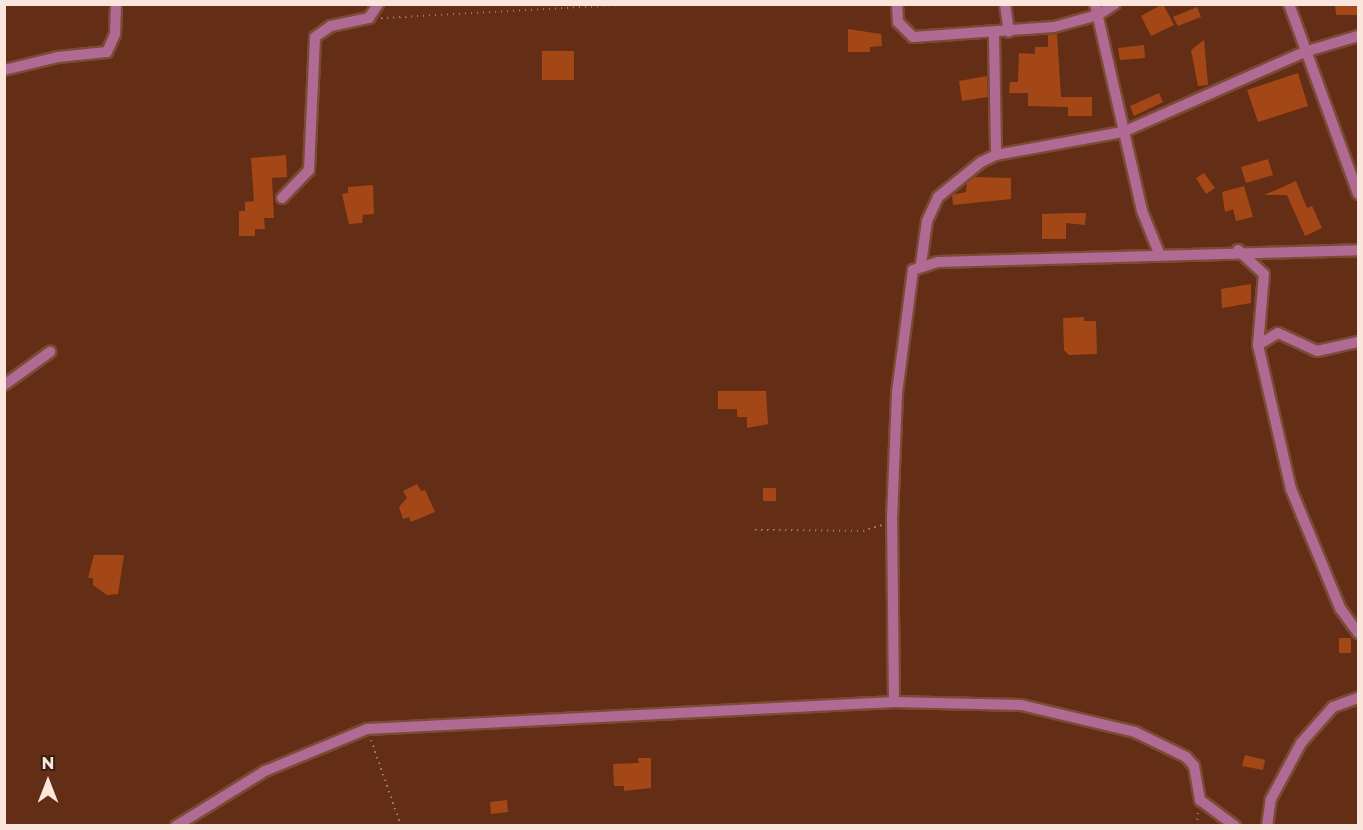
<!DOCTYPE html>
<style>
body{margin:0}
#map{position:relative;width:1363px;height:830px;overflow:hidden;background:#632e15;font-family:Montserrat,sans-serif}
div>[style]{position:absolute}
.building>*{inset:0;background:#a44717}
.path>*{height:2px;margin-top:-1px;transform-origin:0;background:repeating-linear-gradient(90deg,#a17a68 0 1.5px,transparent 0 6px)}
.roads{filter:drop-shadow(2px 0 #7b4b35) drop-shadow(-2px 0 #7b4b35) drop-shadow(0 2px #7b4b35) drop-shadow(0 -2px #7b4b35)}
.street>*{height:10px;margin:-5px;padding:0 5px;transform-origin:5px;border-radius:5px;background:#b06a93}
span{translate:-50% -50%;white-space:nowrap;text-align:center;line-height:1.15;-webkit-text-stroke:4.5px #371f14;paint-order:stroke}
.frame{position:absolute;inset:0;border:6px solid #fbe6de;pointer-events:none}
.north{position:absolute;left:18px;top:752px;width:60px;height:60px;-webkit-text-stroke:4px #371f14;paint-order:stroke;rotate:0deg;font-size:16px;font-weight:700;line-height:24px;text-align:center;color:#fbe6de}
.north::after{content:'';display:block;margin:auto;width:21px;height:27px;background:#fbe6de;clip-path:polygon(50% 0,100% 100%,50% 72%,0 100%)}
</style>
<div id="map">
<div class="building">
<i style="clip-path:polygon(1163px 4px,1174px 25px,1151px 36px,1141px 16px)"></i>
<i style="clip-path:polygon(1335px 4px,1359px 4px,1359px 15px,1336px 15px)"></i>
<i style="clip-path:polygon(1197px 7px,1201px 17px,1178px 26px,1173px 17px)"></i>
<i style="clip-path:polygon(848px 29px,881px 34px,882px 46px,870px 47px,870px 52px,848px 52px)"></i>
<i style="clip-path:polygon(1057px 34px,1061px 97px,1092px 97px,1092px 116px,1068px 116px,1068px 107px,1028px 106px,1028px 93px,1009px 93px,1010px 82px,1018px 82px,1019px 53px,1035px 54px,1035px 47px,1048px 47px,1048px 35px)"></i>
<i style="clip-path:polygon(1204px 40px,1208px 85px,1198px 86px,1191px 50px)"></i>
<i style="clip-path:polygon(1144px 45px,1145px 58px,1120px 60px,1118px 48px)"></i>
<i style="clip-path:polygon(542px 51px,574px 51px,574px 80px,542px 80px)"></i>
<i style="clip-path:polygon(1298px 73px,1308px 106px,1258px 122px,1247px 90px)"></i>
<i style="clip-path:polygon(987px 76px,988px 97px,962px 101px,959px 81px)"></i>
<i style="clip-path:polygon(1159px 93px,1163px 102px,1134px 116px,1130px 106px)"></i>
<i style="clip-path:polygon(286px 155px,287px 177px,272px 178px,274px 218px,264px 218px,265px 229px,255px 229px,255px 236px,239px 236px,239px 211px,245px 211px,245px 202px,254px 201px,251px 158px)"></i>
<i style="clip-path:polygon(1268px 159px,1273px 175px,1246px 183px,1241px 167px)"></i>
<i style="clip-path:polygon(1204px 173px,1215px 188px,1206px 194px,1196px 178px)"></i>
<i style="clip-path:polygon(974px 177px,1011px 178px,1011px 199px,953px 205px,952px 195px,966px 192px,967px 183px)"></i>
<i style="clip-path:polygon(1296px 181px,1307px 208px,1312px 206px,1322px 228px,1305px 236px,1287px 195px,1264px 195px)"></i>
<i style="clip-path:polygon(373px 185px,374px 214px,363px 215px,362px 223px,349px 224px,342px 194px,348px 193px,348px 187px)"></i>
<i style="clip-path:polygon(1244px 186px,1253px 217px,1236px 221px,1233px 209px,1225px 212px,1222px 192px)"></i>
<i style="clip-path:polygon(1074px 213px,1086px 213px,1085px 225px,1066px 223px,1066px 239px,1042px 239px,1042px 214px)"></i>
<i style="clip-path:polygon(1251px 284px,1251px 303px,1222px 308px,1221px 289px)"></i>
<i style="clip-path:polygon(1084px 317px,1084px 321px,1096px 321px,1097px 354px,1069px 355px,1064px 350px,1063px 318px)"></i>
<i style="clip-path:polygon(718px 391px,766px 391px,768px 424px,747px 428px,747px 417px,737px 417px,737px 409px,718px 409px)"></i>
<i style="clip-path:polygon(417px 484px,421px 491px,425px 490px,435px 512px,411px 522px,409px 517px,403px 519px,399px 507px,407px 498px,403px 491px)"></i>
<i style="clip-path:polygon(763px 488px,776px 488px,776px 501px,763px 501px)"></i>
<i style="clip-path:polygon(94px 555px,124px 555px,118px 594px,107px 595px,93px 585px,93px 578px,88px 578px)"></i>
<i style="clip-path:polygon(1339px 638px,1351px 638px,1351px 653px,1339px 653px)"></i>
<i style="clip-path:polygon(1245px 755px,1265px 760px,1263px 770px,1242px 766px)"></i>
<i style="clip-path:polygon(638px 758px,651px 758px,651px 788px,624px 791px,624px 786px,614px 786px,613px 764px,639px 763px)"></i>
<i style="clip-path:polygon(507px 800px,508px 812px,491px 814px,490px 802px)"></i>
</div>
<div class="path">
<i style="left:381px;top:18px;width:258px;rotate:-3.1deg"></i>
<i style="left:755px;top:530px;width:108px;rotate:0.5deg"></i>
<i style="left:863px;top:531px;width:20px;rotate:-18deg"></i>
<i style="left:371px;top:740px;width:91px;rotate:70.8deg"></i>
<i style="left:1197px;top:826px;width:15px;rotate:-86deg"></i>
</div>
<div class="roads">
<div class="street">
<i style="left:897px;top:4px;width:18px;rotate:87deg"></i>
<i style="left:898px;top:22px;width:21px;rotate:45deg"></i>
<i style="left:913px;top:37px;width:141px;rotate:-4.1deg"></i>
<i style="left:1054px;top:27px;width:46px;rotate:-15.3deg"></i>
<i style="left:1098px;top:15px;width:20px;rotate:-33deg"></i>
<i style="left:1005px;top:4px;width:28px;rotate:82deg"></i>
<i style="left:1095px;top:4px;width:212px;rotate:77.2deg"></i>
<i style="left:1142px;top:211px;width:45px;rotate:68deg"></i>
<i style="left:1289px;top:4px;width:202px;rotate:70deg"></i>
<i style="left:994px;top:35px;width:120px;rotate:89deg"></i>
<i style="left:4px;top:70px;width:56px;rotate:-13.5deg"></i>
<i style="left:58px;top:57px;width:49px;rotate:-5.8deg"></i>
<i style="left:107px;top:52px;width:20px;rotate:-66deg"></i>
<i style="left:115px;top:34px;width:30px;rotate:-88deg"></i>
<i style="left:282px;top:198px;width:39px;rotate:-46deg"></i>
<i style="left:309px;top:170px;width:133px;rotate:-87.4deg"></i>
<i style="left:315px;top:37px;width:19px;rotate:-35deg"></i>
<i style="left:331px;top:26px;width:39px;rotate:-12deg"></i>
<i style="left:369px;top:18px;width:17px;rotate:-57deg"></i>
<i style="left:1238px;top:250px;width:35px;rotate:43deg"></i>
<i style="left:1264px;top:274px;width:71px;rotate:94.8deg"></i>
<i style="left:1258px;top:345px;width:148px;rotate:77.1deg"></i>
<i style="left:1291px;top:489px;width:129px;rotate:67.6deg"></i>
<i style="left:1340px;top:608px;width:31px;rotate:54deg"></i>
<i style="left:921px;top:264px;width:43px;rotate:-82.1deg"></i>
<i style="left:927px;top:221px;width:26px;rotate:-65deg"></i>
<i style="left:938px;top:197px;width:55px;rotate:-39.1deg"></i>
<i style="left:981px;top:162px;width:17px;rotate:-25deg"></i>
<i style="left:996px;top:155px;width:129px;rotate:-10.3deg"></i>
<i style="left:1123px;top:132px;width:198px;rotate:-23.8deg"></i>
<i style="left:1304px;top:52px;width:56px;rotate:-16.5deg"></i>
<i style="left:1258px;top:345px;width:23px;rotate:-31deg"></i>
<i style="left:1278px;top:333px;width:43px;rotate:24.8deg"></i>
<i style="left:1317px;top:351px;width:42px;rotate:-12.4deg"></i>
<i style="left:4px;top:385px;width:57px;rotate:-35.7deg"></i>
<i style="left:894px;top:702px;width:183px;rotate:-90.6deg"></i>
<i style="left:892px;top:519px;width:126px;rotate:-87.7deg"></i>
<i style="left:897px;top:393px;width:124px;rotate:-82.6deg"></i>
<i style="left:913px;top:270px;width:26px;rotate:-18deg"></i>
<i style="left:938px;top:262px;width:420px;rotate:-1.6deg"></i>
<i style="left:176px;top:826px;width:105px;rotate:-31.7deg"></i>
<i style="left:265px;top:771px;width:110px;rotate:-22.4deg"></i>
<i style="left:367px;top:729px;width:528px;rotate:-2.93deg"></i>
<i style="left:894px;top:702px;width:127px;rotate:1.4deg"></i>
<i style="left:1021px;top:705px;width:117px;rotate:13.3deg"></i>
<i style="left:1135px;top:732px;width:57px;rotate:26.1deg"></i>
<i style="left:1186px;top:757px;width:12px;rotate:48deg"></i>
<i style="left:1194px;top:766px;width:35px;rotate:80deg"></i>
<i style="left:1200px;top:800px;width:44px;rotate:36.6deg"></i>
<i style="left:1267px;top:826px;width:27px;rotate:-82deg"></i>
<i style="left:1271px;top:799px;width:64px;rotate:-61.8deg"></i>
<i style="left:1301px;top:743px;width:48px;rotate:-48.4deg"></i>
<i style="left:1333px;top:707px;width:27px;rotate:-20deg"></i>
</div>
</div>
<div class="frame"></div>
<div class="north">N</div>
</div>
